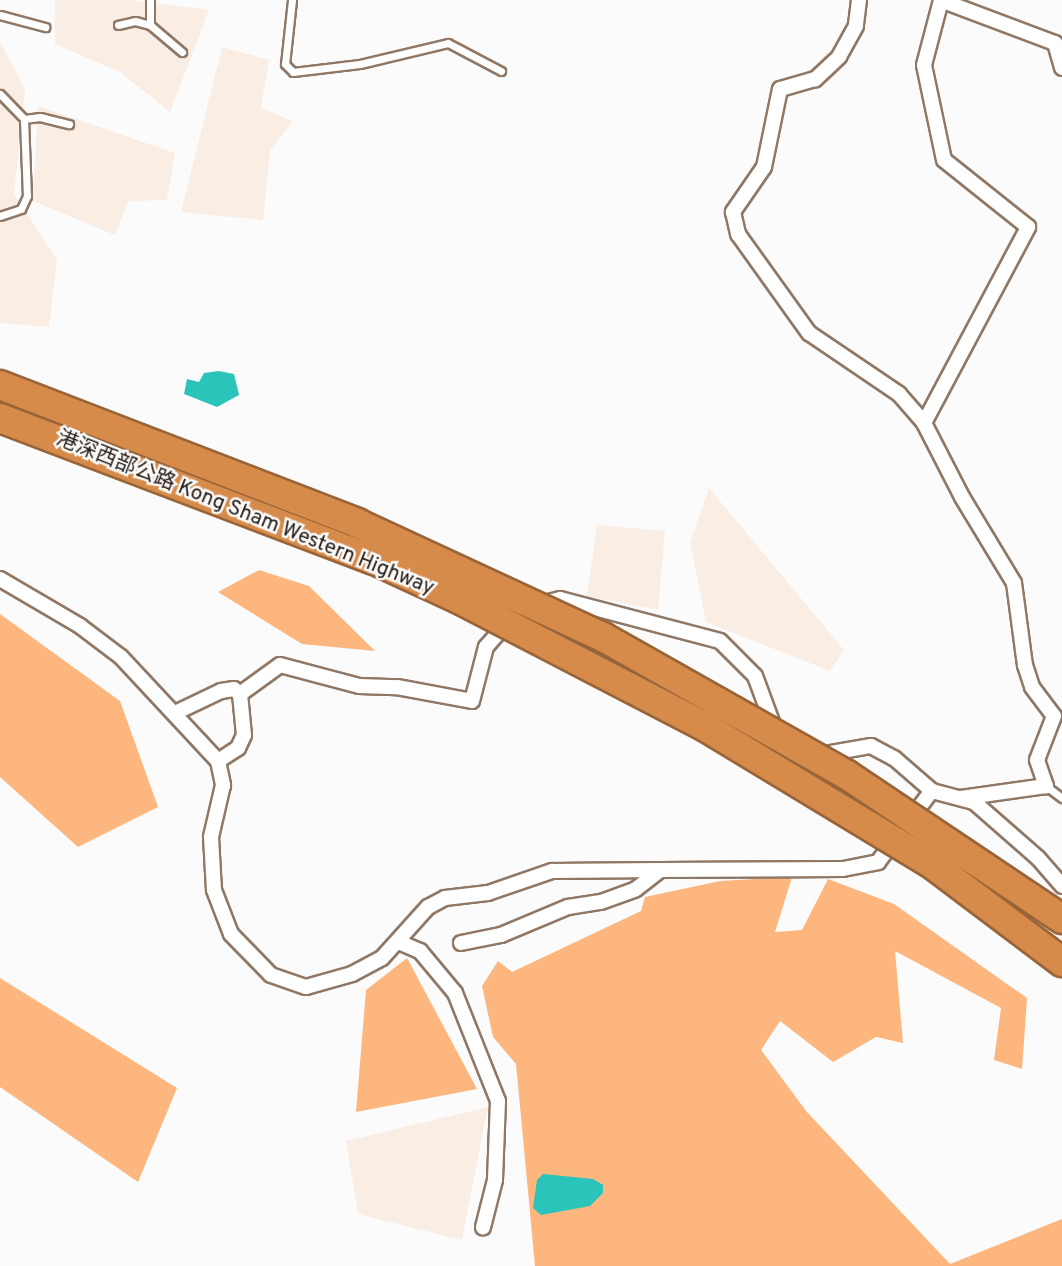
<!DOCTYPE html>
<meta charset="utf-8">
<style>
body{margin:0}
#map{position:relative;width:1062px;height:1266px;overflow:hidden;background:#fbfbfb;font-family:Overpass,"Noto Sans SC",sans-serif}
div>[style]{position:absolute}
.built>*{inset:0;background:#faede3}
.green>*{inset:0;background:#fcb67e}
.water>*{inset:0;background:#2ac4bb}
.roads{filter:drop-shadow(2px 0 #8f7866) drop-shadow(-2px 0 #8f7866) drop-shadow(0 2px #8f7866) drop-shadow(0 -2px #8f7866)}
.lane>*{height:7px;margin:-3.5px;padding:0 3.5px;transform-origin:3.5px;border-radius:3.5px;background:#fff}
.street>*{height:14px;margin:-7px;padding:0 7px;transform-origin:7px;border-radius:7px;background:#fff}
.bridges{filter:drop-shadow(2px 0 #986438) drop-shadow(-2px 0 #986438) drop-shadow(0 2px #986438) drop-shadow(0 -2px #986438)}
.highway-bridge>*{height:28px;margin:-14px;padding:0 14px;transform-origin:14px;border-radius:14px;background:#d68b4b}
span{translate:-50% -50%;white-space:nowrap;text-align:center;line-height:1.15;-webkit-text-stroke:5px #fbfbfb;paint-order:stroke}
.street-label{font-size:21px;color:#241b14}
</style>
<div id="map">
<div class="built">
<i style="clip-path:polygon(55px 0,129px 0,209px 10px,170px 112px,120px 72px,55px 44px)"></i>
<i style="clip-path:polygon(0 42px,25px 89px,14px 194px,57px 260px,49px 327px,0 323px)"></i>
<i style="clip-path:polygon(222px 47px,269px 60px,261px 108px,293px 121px,270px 151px,263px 220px,181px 212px)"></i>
<i style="clip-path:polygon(38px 106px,175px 153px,167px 200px,128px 201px,115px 235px,33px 201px)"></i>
<i style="clip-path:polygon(709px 488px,844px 650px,830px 671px,706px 622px,690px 542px)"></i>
<i style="clip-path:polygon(597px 525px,665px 531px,658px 610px,587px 596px)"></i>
<i style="clip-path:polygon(488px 1107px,462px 1240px,358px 1214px,346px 1141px)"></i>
</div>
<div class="green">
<i style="clip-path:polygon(259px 570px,309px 586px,375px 651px,302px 644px,218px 592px)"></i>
<i style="clip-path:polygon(0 614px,120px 701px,158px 807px,78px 847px,0 777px)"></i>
<i style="clip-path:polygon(792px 877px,775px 932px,802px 930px,828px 879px,894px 904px,1027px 998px,1022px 1069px,994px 1060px,1001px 1008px,895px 951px,903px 1043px,876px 1037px,833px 1062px,780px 1021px,761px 1050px,806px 1111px,950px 1264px,1062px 1219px,1062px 1266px,535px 1266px,516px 1064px,493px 1037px,482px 986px,498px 961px,512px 972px,641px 911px,645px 897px,720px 881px)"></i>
<i style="clip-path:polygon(407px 958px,477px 1089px,356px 1112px,366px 990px)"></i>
<i style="clip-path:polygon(0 978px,177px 1088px,138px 1182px,0 1087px)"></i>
</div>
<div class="water">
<i style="clip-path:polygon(219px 371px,234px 374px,239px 395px,217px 407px,184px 394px,187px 379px,199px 382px,204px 373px)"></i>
<i style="clip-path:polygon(543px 1174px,593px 1179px,603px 1185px,603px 1193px,590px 1206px,541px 1215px,533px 1208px,537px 1180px)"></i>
</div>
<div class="roads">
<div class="lane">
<i style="left:292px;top:0;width:64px;rotate:96.2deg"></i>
<i style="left:285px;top:64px;width:11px;rotate:45deg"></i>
<i style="left:293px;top:72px;width:67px;rotate:-6.8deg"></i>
<i style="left:360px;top:64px;width:90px;rotate:-13.4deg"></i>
<i style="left:448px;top:43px;width:60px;rotate:27.8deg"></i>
<i style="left:0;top:15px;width:47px;rotate:14.9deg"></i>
<i style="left:118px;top:25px;width:17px;rotate:-13deg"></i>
<i style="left:135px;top:21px;width:16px;rotate:15deg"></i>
<i style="left:150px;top:25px;width:42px;rotate:40.2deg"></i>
<i style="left:150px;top:25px;width:25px;rotate:-90deg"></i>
<i style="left:0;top:94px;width:35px;rotate:46deg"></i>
<i style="left:24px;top:119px;width:77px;rotate:87.8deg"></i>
<i style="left:27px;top:196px;width:14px;rotate:115deg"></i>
<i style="left:21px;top:209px;width:22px;rotate:162deg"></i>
<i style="left:24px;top:119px;width:16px;rotate:-7deg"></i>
<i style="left:40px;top:117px;width:30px;rotate:14deg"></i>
<i style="left:1046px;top:786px;width:20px;rotate:37deg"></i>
</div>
<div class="street">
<i style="left:859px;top:0;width:26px;rotate:97deg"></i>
<i style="left:856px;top:26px;width:35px;rotate:119deg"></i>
<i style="left:839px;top:57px;width:33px;rotate:137deg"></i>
<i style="left:815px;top:79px;width:36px;rotate:164deg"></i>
<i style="left:780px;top:89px;width:80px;rotate:101.6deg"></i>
<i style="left:764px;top:167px;width:55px;rotate:124.6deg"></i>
<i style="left:733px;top:212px;width:23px;rotate:77deg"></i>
<i style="left:738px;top:234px;width:122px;rotate:54.4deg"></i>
<i style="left:809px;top:333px;width:109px;rotate:34.1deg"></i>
<i style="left:899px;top:394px;width:38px;rotate:49deg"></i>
<i style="left:924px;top:423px;width:83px;rotate:62.8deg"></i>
<i style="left:962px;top:497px;width:100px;rotate:58.8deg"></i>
<i style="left:1014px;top:583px;width:83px;rotate:82.4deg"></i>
<i style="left:1025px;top:665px;width:23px;rotate:72deg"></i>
<i style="left:1032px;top:687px;width:36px;rotate:53deg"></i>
<i style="left:1054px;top:716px;width:47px;rotate:111.1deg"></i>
<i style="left:1037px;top:760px;width:28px;rotate:71deg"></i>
<i style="left:1046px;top:786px;width:86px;rotate:172deg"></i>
<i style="left:943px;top:1px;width:120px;rotate:20.6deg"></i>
<i style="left:1055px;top:43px;width:26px;rotate:74deg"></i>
<i style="left:924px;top:423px;width:222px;rotate:-62deg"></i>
<i style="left:1028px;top:227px;width:107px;rotate:-141.4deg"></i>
<i style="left:944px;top:160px;width:97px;rotate:-101.9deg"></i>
<i style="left:924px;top:65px;width:67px;rotate:-75.3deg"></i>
<i style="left:0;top:579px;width:93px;rotate:30.4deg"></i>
<i style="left:80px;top:626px;width:51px;rotate:37.1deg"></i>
<i style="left:121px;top:657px;width:142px;rotate:47deg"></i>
<i style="left:218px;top:761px;width:24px;rotate:-33deg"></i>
<i style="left:238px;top:748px;width:14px;rotate:-65deg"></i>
<i style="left:244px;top:735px;width:41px;rotate:-95.6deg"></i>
<i style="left:240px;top:694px;width:49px;rotate:-35.9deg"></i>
<i style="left:280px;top:665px;width:82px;rotate:14.9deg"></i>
<i style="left:359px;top:686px;width:38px;rotate:2deg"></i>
<i style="left:397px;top:687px;width:76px;rotate:10.6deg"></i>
<i style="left:472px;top:701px;width:56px;rotate:-75.5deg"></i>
<i style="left:486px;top:647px;width:32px;rotate:-49deg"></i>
<i style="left:540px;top:604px;width:21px;rotate:-14deg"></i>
<i style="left:560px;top:599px;width:165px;rotate:14.7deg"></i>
<i style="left:720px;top:641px;width:49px;rotate:45deg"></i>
<i style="left:755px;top:676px;width:58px;rotate:69.7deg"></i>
<i style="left:175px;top:713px;width:51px;rotate:-25.6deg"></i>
<i style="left:221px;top:691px;width:13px;rotate:-9deg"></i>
<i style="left:234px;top:689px;width:8px;rotate:40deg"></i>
<i style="left:814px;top:756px;width:58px;rotate:-10deg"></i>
<i style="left:871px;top:746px;width:26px;rotate:28deg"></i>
<i style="left:894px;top:758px;width:50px;rotate:41deg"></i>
<i style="left:932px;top:791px;width:43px;rotate:14.7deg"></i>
<i style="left:974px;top:802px;width:85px;rotate:41.2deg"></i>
<i style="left:1038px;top:858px;width:37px;rotate:49deg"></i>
<i style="left:218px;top:761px;width:25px;rotate:78deg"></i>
<i style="left:223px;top:785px;width:53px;rotate:103deg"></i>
<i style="left:211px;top:837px;width:53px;rotate:86.8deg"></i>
<i style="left:214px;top:890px;width:47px;rotate:68.9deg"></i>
<i style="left:231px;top:934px;width:57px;rotate:45.7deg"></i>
<i style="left:271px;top:975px;width:37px;rotate:19deg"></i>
<i style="left:306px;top:987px;width:48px;rotate:-15.8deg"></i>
<i style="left:352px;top:974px;width:34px;rotate:-28deg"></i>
<i style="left:382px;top:958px;width:69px;rotate:-48deg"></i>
<i style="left:428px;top:907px;width:19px;rotate:-28deg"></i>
<i style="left:445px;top:898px;width:43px;rotate:-6.6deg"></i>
<i style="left:488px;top:893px;width:68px;rotate:-19deg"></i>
<i style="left:552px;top:871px;width:108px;rotate:-0.5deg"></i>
<i style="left:909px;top:821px;width:38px;rotate:-53deg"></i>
<i style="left:401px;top:943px;width:21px;rotate:23deg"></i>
<i style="left:420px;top:951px;width:55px;rotate:50.2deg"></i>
<i style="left:455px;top:993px;width:116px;rotate:68.3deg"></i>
<i style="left:498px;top:1101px;width:79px;rotate:92.2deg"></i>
<i style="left:495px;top:1180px;width:49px;rotate:104.3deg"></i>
<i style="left:461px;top:943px;width:41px;rotate:-11.3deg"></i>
<i style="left:501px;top:935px;width:73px;rotate:-22.7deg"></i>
<i style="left:568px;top:907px;width:33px;rotate:-9deg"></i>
<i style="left:601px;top:902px;width:37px;rotate:-20deg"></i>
<i style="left:636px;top:889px;width:31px;rotate:-38deg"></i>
<i style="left:660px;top:870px;width:183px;rotate:-0.3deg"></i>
<i style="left:843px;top:869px;width:36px;rotate:-11deg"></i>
<i style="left:878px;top:862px;width:31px;rotate:-53deg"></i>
</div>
</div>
<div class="bridges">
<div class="highway-bridge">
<i style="left:0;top:385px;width:383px;rotate:21.1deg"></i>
<i style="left:357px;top:523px;width:271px;rotate:24.9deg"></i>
<i style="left:603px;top:637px;width:280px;rotate:29.5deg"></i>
<i style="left:847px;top:775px;width:259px;rotate:33.8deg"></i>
<i style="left:0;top:418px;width:398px;rotate:20.8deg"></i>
<i style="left:372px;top:559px;width:96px;rotate:24.7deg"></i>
<i style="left:459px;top:599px;width:276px;rotate:27.4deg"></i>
<i style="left:704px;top:726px;width:267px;rotate:31.2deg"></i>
<i style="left:932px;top:864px;width:163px;rotate:37deg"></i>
</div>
</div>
<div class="street-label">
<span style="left:245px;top:514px;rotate:22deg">港深西部公路 Kong Sham Western Highway</span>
</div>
</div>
